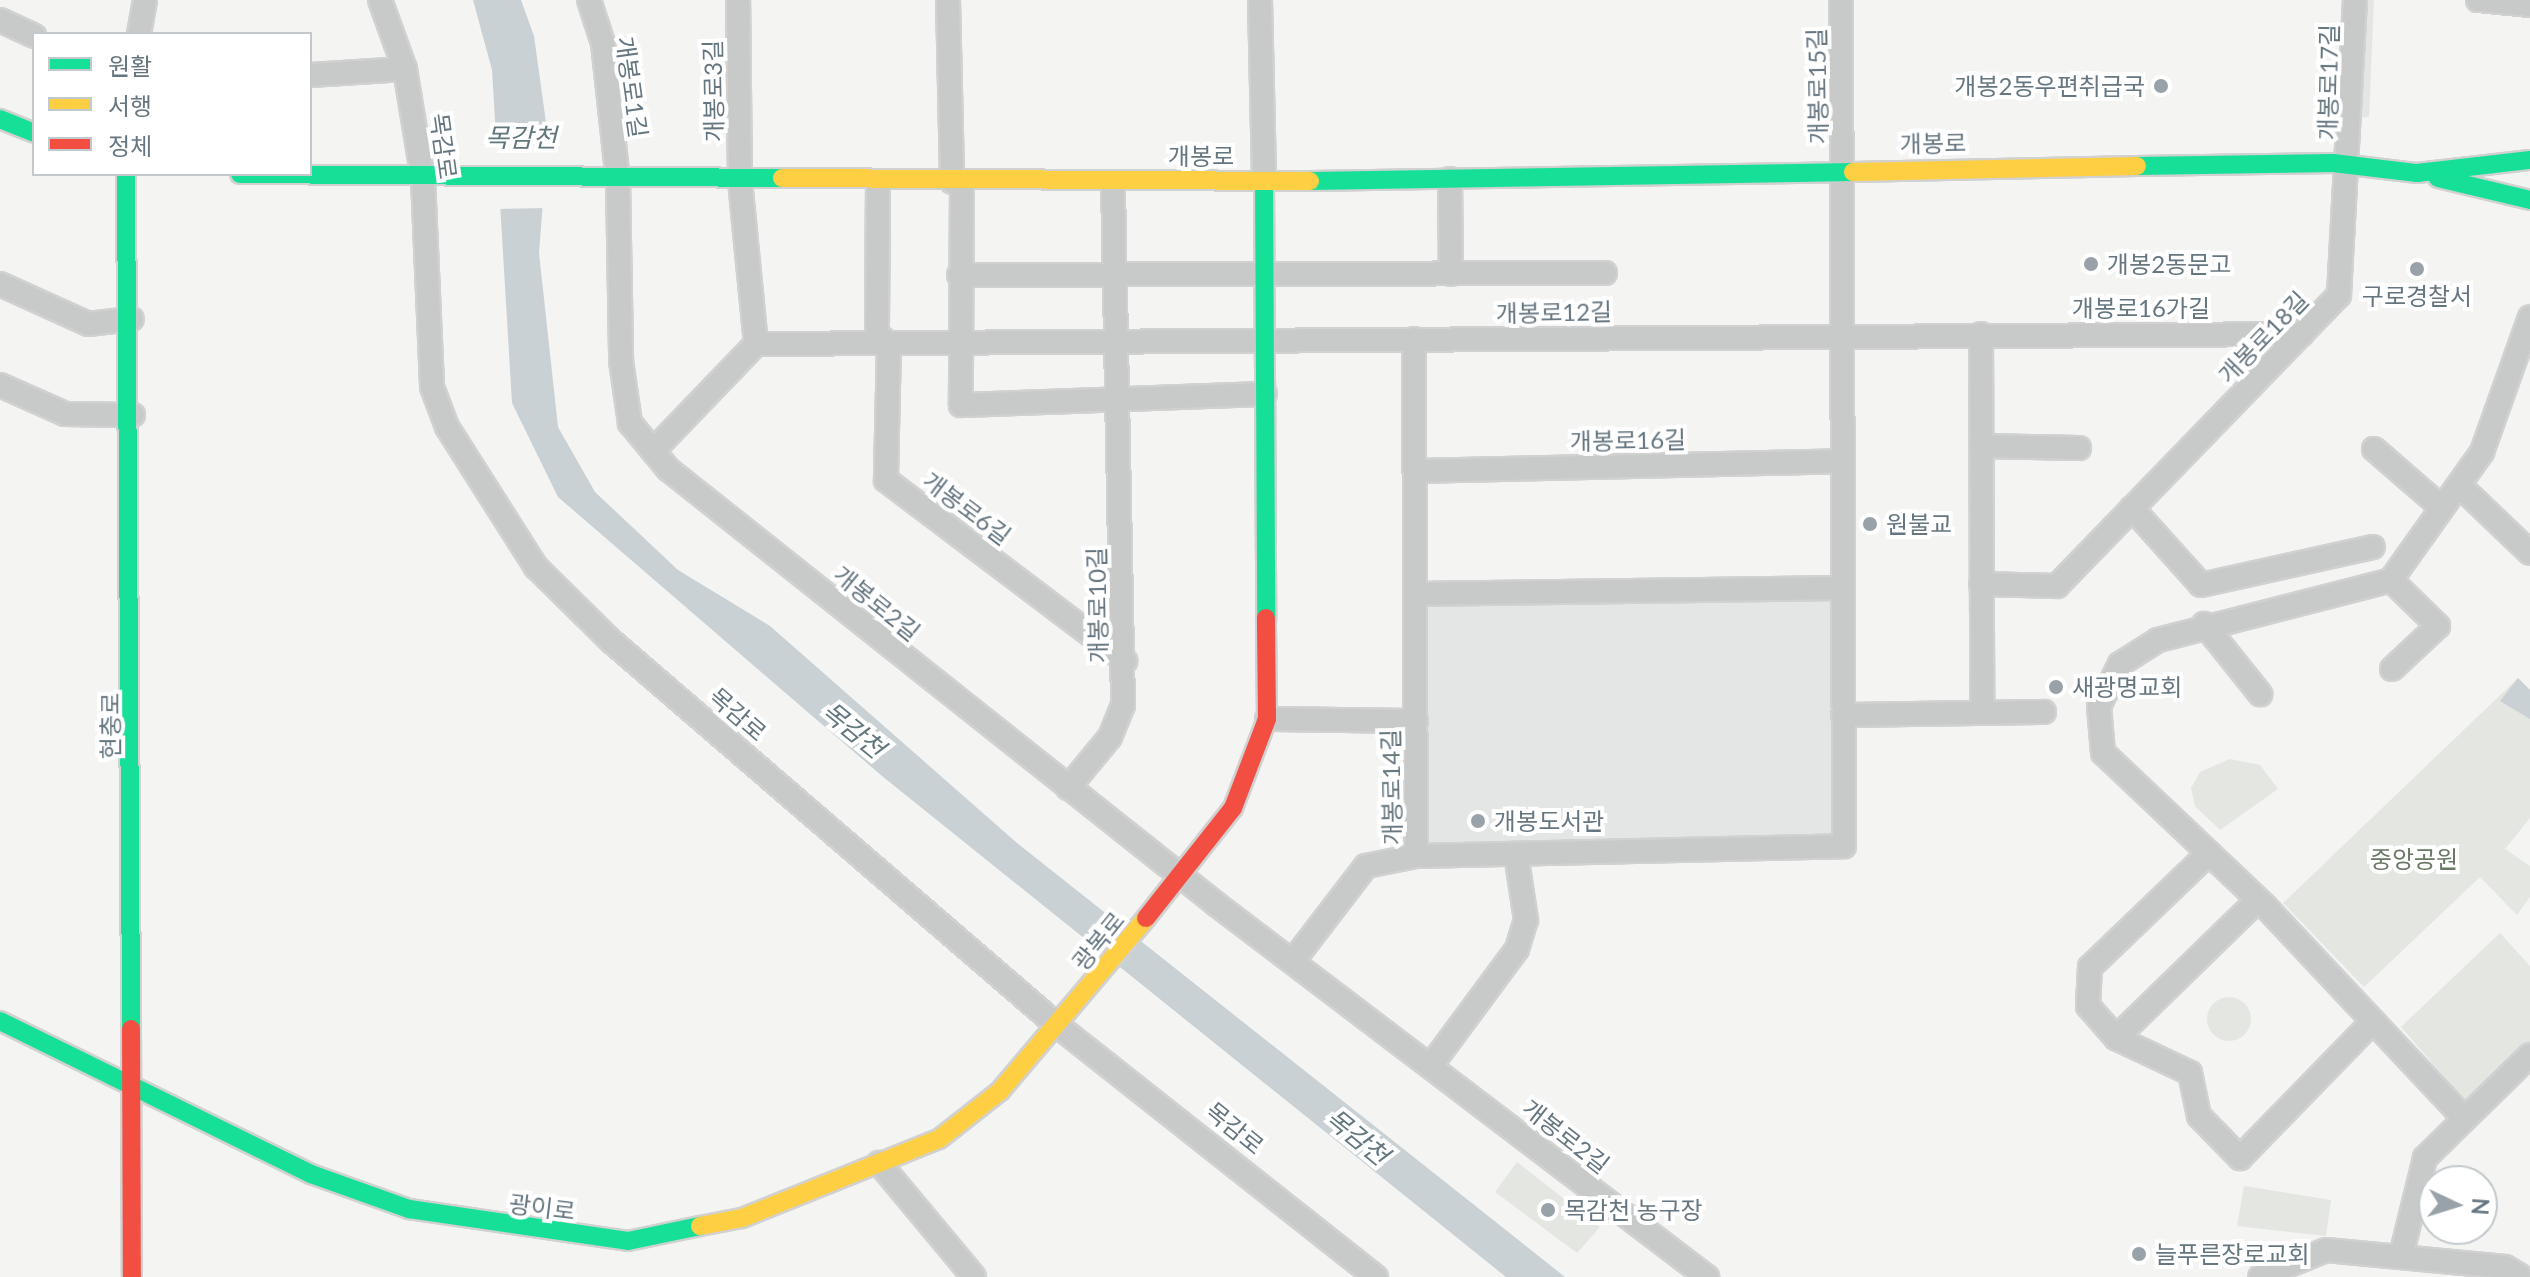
<!DOCTYPE html>
<meta charset="utf-8">
<style>
body{margin:0}
#map{position:relative;width:2530px;height:1277px;overflow:hidden;background:#f4f4f3;font-family:Lato,"Noto Sans KR",sans-serif}
div>[style]{position:absolute}
.built>*{inset:0;background:#e4e5e5}
.green>*{inset:0;background:#e4e6e1}
.round{border-radius:50%}
.water>*{inset:0;background:#c9d1d4}
.pier>*{inset:0;background:#f4f4f3}
.roads{filter:drop-shadow(2px 0 #d1d1d1) drop-shadow(-2px 0 #d1d1d1) drop-shadow(0 2px #d1d1d1) drop-shadow(0 -2px #d1d1d1)}
.street>*{height:22px;margin:-11px;padding:0 11px;transform-origin:11px;border-radius:11px;background:#c8caca}
.fast>*{height:18px;margin:-9px;padding:0 9px;transform-origin:9px;border-radius:9px;background:#16e098}
.slow>*{height:18px;margin:-9px;padding:0 9px;transform-origin:9px;border-radius:9px;background:#ffcf43}
.jam>*{height:18px;margin:-9px;padding:0 9px;transform-origin:9px;border-radius:9px;background:#f24e42}
.dots>*{width:22px;height:22px;translate:-50% -50%;box-sizing:border-box;border:4px solid #fff;border-radius:50%}
span{translate:-50% -50%;white-space:nowrap;text-align:center;line-height:1.15;-webkit-text-stroke:8px #fff;paint-order:stroke}
.street-label{font-size:24px;color:#667680}
.poi-label{font-size:24px;color:#667680}
.right{translate:-100% -50%;text-align:right}
.left{translate:0 -50%;text-align:left}
.park-label{font-size:24px;color:#697865}
.water-label{font-size:26px;color:#62777d;font-style:italic}
.legend{position:absolute;left:32px;top:32px;width:280px;height:144px;box-sizing:border-box;background:#fff;border:2px solid #c2c8cc;margin:0;padding:10px 14px;list-style:none;font-size:24px;color:#667680}
.legend li{display:flex;align-items:center;gap:16px;height:40px}
.legend b{width:40px;border:2px solid #c2c8cc}
.north{position:absolute;left:2418px;top:1165px;width:80px;height:80px;box-sizing:border-box;background:#fff;border:2px solid #c2c8cc;border-radius:50%;rotate:94deg;font-size:22px;font-weight:700;line-height:32px;text-align:center;color:#667680}
.north::after{content:'';display:block;margin:auto;width:28px;height:36px;background:#98a2a8;clip-path:polygon(50% 0,100% 100%,50% 72%,0 100%)}
</style>
<div id="map">
<div class="built">
<i style="clip-path:polygon(2345px 0,2374px 0,2369px 117px,2342px 118px)"></i>
<i style="clip-path:polygon(1842px 588px,1844px 846px,1416px 856px,1416px 594px)"></i>
</div>
<div class="green">
<i style="clip-path:polygon(2518px 678px,2530px 690px,2530px 818px,2505px 849px,2530px 866px,2530px 897px,2517px 915px,2480px 877px,2364px 987px,2283px 903px)"></i>
<i style="clip-path:polygon(2230px 759px,2260px 765px,2278px 789px,2220px 830px,2195px 806px,2191px 788px,2200px 772px)"></i>
<i style="clip-path:polygon(2500px 933px,2530px 966px,2530px 1055px,2472px 1109px,2401px 1027px)"></i>
<i class="round" style="left:2207px;top:997px;width:44px;height:44px"></i>
<i style="clip-path:polygon(1517px 1162px,1600px 1227px,1577px 1253px,1495px 1192px)"></i>
<i style="clip-path:polygon(2244px 1186px,2331px 1200px,2326px 1236px,2237px 1226px)"></i>
</div>
<div class="water">
<i style="clip-path:polygon(473px 0,521px 0,534px 36px,548px 137px,539px 253px,558px 427px,595px 492px,678px 570px,770px 626px,1017px 843px,1565px 1277px,1506px 1277px,882px 776px,558px 497px,512px 403px,492px 70px)"></i>
<i style="clip-path:polygon(2518px 678px,2530px 690px,2530px 719px,2500px 701px)"></i>
</div>
<div class="pier">
<i style="clip-path:polygon(490px 137px,552px 137px,546px 208px,492px 209px)"></i>
</div>
<div class="roads">
<div class="street">
<i style="left:380px;top:0;width:73px;rotate:70.1deg"></i>
<i style="left:405px;top:69px;width:111px;rotate:80.7deg"></i>
<i style="left:423px;top:179px;width:208px;rotate:87.5deg"></i>
<i style="left:432px;top:387px;width:43px;rotate:69.4deg"></i>
<i style="left:447px;top:427px;width:166px;rotate:57.6deg"></i>
<i style="left:536px;top:567px;width:104px;rotate:44.6deg"></i>
<i style="left:610px;top:640px;width:591px;rotate:40.75deg"></i>
<i style="left:1058px;top:1026px;width:405px;rotate:38.3deg"></i>
<i style="left:589px;top:0;width:45px;rotate:72deg"></i>
<i style="left:603px;top:43px;width:139px;rotate:83.8deg"></i>
<i style="left:618px;top:181px;width:180px;rotate:89deg"></i>
<i style="left:621px;top:361px;width:63px;rotate:81.7deg"></i>
<i style="left:630px;top:423px;width:60px;rotate:50.4deg"></i>
<i style="left:668px;top:469px;width:700px;rotate:38.44deg"></i>
<i style="left:1216px;top:904px;width:617px;rotate:37.22deg"></i>
<i style="left:948px;top:0;width:182px;rotate:88.7deg"></i>
<i style="left:1260px;top:0;width:182px;rotate:88.7deg"></i>
<i style="left:2478px;top:0;width:52px;rotate:5.5deg"></i>
<i style="left:0;top:20px;width:38px;rotate:25deg"></i>
<i style="left:139px;top:34px;width:35px;rotate:-80deg"></i>
<i style="left:310px;top:75px;width:95px;rotate:-3.6deg"></i>
<i style="left:1450px;top:179px;width:95px;rotate:89.4deg"></i>
<i style="left:878px;top:182px;width:152px;rotate:90.4deg"></i>
<i style="left:877px;top:334px;width:16px;rotate:40deg"></i>
<i style="left:962px;top:182px;width:223px;rotate:90.3deg"></i>
<i style="left:961px;top:405px;width:304px;rotate:-2.1deg"></i>
<i style="left:959px;top:275px;width:646px;rotate:-0.18deg"></i>
<i style="left:0;top:284px;width:97px;rotate:24.4deg"></i>
<i style="left:88px;top:324px;width:44px;rotate:-6.5deg"></i>
<i style="left:1981px;top:334px;width:374px;rotate:89.8deg"></i>
<i style="left:1414px;top:339px;width:517px;rotate:89.78deg"></i>
<i style="left:1416px;top:856px;width:428px;rotate:-1.3deg"></i>
<i style="left:1844px;top:846px;width:846px;rotate:-90.2deg"></i>
<i style="left:756px;top:344px;width:1546px;rotate:-0.37deg"></i>
<i style="left:889px;top:344px;width:136px;rotate:91.3deg"></i>
<i style="left:886px;top:480px;width:300px;rotate:37.1deg"></i>
<i style="left:0;top:385px;width:71px;rotate:24deg"></i>
<i style="left:65px;top:414px;width:68px;rotate:0.8deg"></i>
<i style="left:1981px;top:446px;width:98px;rotate:1.2deg"></i>
<i style="left:2374px;top:449px;width:89px;rotate:40.9deg"></i>
<i style="left:653px;top:451px;width:149px;rotate:-46.1deg"></i>
<i style="left:756px;top:344px;width:163px;rotate:-95.6deg"></i>
<i style="left:740px;top:182px;width:182px;rotate:-90.6deg"></i>
<i style="left:1415px;top:471px;width:427px;rotate:-1.3deg"></i>
<i style="left:2460px;top:486px;width:97px;rotate:43.7deg"></i>
<i style="left:2132px;top:508px;width:103px;rotate:48.1deg"></i>
<i style="left:2201px;top:585px;width:176px;rotate:-12.5deg"></i>
<i style="left:2391px;top:580px;width:66px;rotate:44.4deg"></i>
<i style="left:2438px;top:626px;width:63px;rotate:136.9deg"></i>
<i style="left:1981px;top:584px;width:76px;rotate:1.5deg"></i>
<i style="left:2057px;top:586px;width:405px;rotate:-45.9deg"></i>
<i style="left:2339px;top:295px;width:295px;rotate:-86.9deg"></i>
<i style="left:1416px;top:594px;width:426px;rotate:-0.8deg"></i>
<i style="left:2204px;top:624px;width:90px;rotate:51.3deg"></i>
<i style="left:1843px;top:715px;width:201px;rotate:-0.9deg"></i>
<i style="left:1267px;top:719px;width:149px;rotate:0.8deg"></i>
<i style="left:1068px;top:788px;width:66px;rotate:-50.5deg"></i>
<i style="left:1110px;top:737px;width:35px;rotate:-68deg"></i>
<i style="left:1123px;top:705px;width:523px;rotate:-91.1deg"></i>
<i style="left:2209px;top:853px;width:165px;rotate:136.2deg"></i>
<i style="left:2090px;top:967px;width:39px;rotate:93deg"></i>
<i style="left:2088px;top:1006px;width:43px;rotate:48.8deg"></i>
<i style="left:2116px;top:1038px;width:82px;rotate:25.3deg"></i>
<i style="left:2190px;top:1073px;width:44px;rotate:78.2deg"></i>
<i style="left:2199px;top:1116px;width:59px;rotate:45.7deg"></i>
<i style="left:2240px;top:1158px;width:191px;rotate:-45.8deg"></i>
<i style="left:1293px;top:961px;width:120px;rotate:-52.5deg"></i>
<i style="left:1366px;top:866px;width:51px;rotate:-11.3deg"></i>
<i style="left:2116px;top:1038px;width:198px;rotate:-44.2deg"></i>
<i style="left:1432px;top:1064px;width:143px;rotate:-53.5deg"></i>
<i style="left:1517px;top:949px;width:30px;rotate:-73deg"></i>
<i style="left:1526px;top:920px;width:67px;rotate:-98.6deg"></i>
<i style="left:2463px;top:1117px;width:288px;rotate:-133.2deg"></i>
<i style="left:2266px;top:907px;width:224px;rotate:-136.6deg"></i>
<i style="left:2103px;top:753px;width:47px;rotate:-94.9deg"></i>
<i style="left:2099px;top:706px;width:47px;rotate:-63.4deg"></i>
<i style="left:2120px;top:664px;width:45px;rotate:-32.3deg"></i>
<i style="left:2158px;top:640px;width:241px;rotate:-14.4deg"></i>
<i style="left:2391px;top:580px;width:157px;rotate:-54.6deg"></i>
<i style="left:2482px;top:452px;width:143px;rotate:-70.4deg"></i>
<i style="left:879px;top:1163px;width:148px;rotate:50.2deg"></i>
<i style="left:2401px;top:1256px;width:101px;rotate:-76.2deg"></i>
<i style="left:2425px;top:1158px;width:147px;rotate:-44.4deg"></i>
<i style="left:2260px;top:1277px;width:71px;rotate:-22.2deg"></i>
<i style="left:2326px;top:1250px;width:180px;rotate:5.4deg"></i>
<i style="left:2505px;top:1267px;width:16px;rotate:30deg"></i>
</div>
<div class="fast">
<i style="left:0;top:119px;width:37px;rotate:22deg"></i>
<i style="left:2137px;top:166px;width:196px;rotate:-0.9deg"></i>
<i style="left:2333px;top:163px;width:85px;rotate:6.8deg"></i>
<i style="left:2417px;top:173px;width:114px;rotate:-6.6deg"></i>
<i style="left:126px;top:174px;width:855px;rotate:89.66deg"></i>
<i style="left:240px;top:174px;width:542px;rotate:0.42deg"></i>
<i style="left:2438px;top:178px;width:95px;rotate:13.4deg"></i>
<i style="left:1310px;top:181px;width:543px;rotate:-0.95deg"></i>
<i style="left:1264px;top:182px;width:436px;rotate:89.7deg"></i>
<i style="left:0;top:1021px;width:347px;rotate:26.2deg"></i>
<i style="left:311px;top:1174px;width:104px;rotate:19.7deg"></i>
<i style="left:409px;top:1209px;width:221px;rotate:8.3deg"></i>
<i style="left:628px;top:1241px;width:74px;rotate:-11.8deg"></i>
</div>
<div class="slow">
<i style="left:1853px;top:172px;width:284px;rotate:-1.2deg"></i>
<i style="left:782px;top:178px;width:528px;rotate:0.33deg"></i>
<i style="left:700px;top:1226px;width:43px;rotate:-10.8deg"></i>
<i style="left:742px;top:1218px;width:212px;rotate:-21.9deg"></i>
<i style="left:939px;top:1139px;width:78px;rotate:-38.2deg"></i>
<i style="left:1000px;top:1091px;width:226px;rotate:-49.8deg"></i>
</div>
<div class="jam">
<i style="left:1146px;top:918px;width:140px;rotate:-51.7deg"></i>
<i style="left:1233px;top:808px;width:95px;rotate:-69.1deg"></i>
<i style="left:1267px;top:719px;width:101px;rotate:-90.6deg"></i>
<i style="left:131px;top:1029px;width:248px;rotate:89.8deg"></i>
</div>
</div>
<div class="dots">
<i style="left:2161px;top:86px;background:#98a2a8"></i>
<i style="left:2091px;top:264px;background:#98a2a8"></i>
<i style="left:2417px;top:269px;background:#98a2a8"></i>
<i style="left:1870px;top:524px;background:#98a2a8"></i>
<i style="left:2056px;top:687px;background:#98a2a8"></i>
<i style="left:1478px;top:821px;background:#98a2a8"></i>
<i style="left:1548px;top:1210px;background:#98a2a8"></i>
<i style="left:2139px;top:1254px;background:#98a2a8"></i>
</div>
<div class="street-label">
<span style="left:2328px;top:82px;rotate:-89deg">개봉로17길</span>
<span style="left:1817px;top:86px;rotate:-91deg">개봉로15길</span>
<span style="left:632px;top:87px;rotate:82deg">개봉로1길</span>
<span style="left:713px;top:91px;rotate:-91deg">개봉로3길</span>
<span style="left:1933px;top:143px;rotate:-1deg">개봉로</span>
<span style="left:444px;top:146px;rotate:82deg">목감로</span>
<span style="left:1201px;top:156px">개봉로</span>
<span style="left:2141px;top:308px">개봉로16가길</span>
<span style="left:1554px;top:312px;rotate:-1deg">개봉로12길</span>
<span style="left:2263px;top:337px;rotate:-46deg">개봉로18길</span>
<span style="left:1628px;top:440px;rotate:-1deg">개봉로16길</span>
<span style="left:967px;top:508px;rotate:37deg">개봉로6길</span>
<span style="left:877px;top:603px;rotate:39deg">개봉로2길</span>
<span style="left:1097px;top:605px;rotate:-91deg">개봉로10길</span>
<span style="left:738px;top:714px;rotate:41deg">목감로</span>
<span style="left:110px;top:726px;rotate:-90deg">현충로</span>
<span style="left:1391px;top:787px;rotate:-91deg">개봉로14길</span>
<span style="left:1098px;top:941px;rotate:-51deg">광복로</span>
<span style="left:1235px;top:1128px;rotate:39deg">목감로</span>
<span style="left:1566px;top:1136px;rotate:38deg">개봉로2길</span>
<span style="left:542px;top:1207px;rotate:7deg">광이로</span>
</div>
<div class="poi-label">
<span class="right" style="left:2145px;top:86px">개봉2동우편취급국</span>
<span class="left" style="left:2107px;top:264px">개봉2동문고</span>
<span style="left:2417px;top:296px">구로경찰서</span>
<span class="left" style="left:1886px;top:524px">원불교</span>
<span class="left" style="left:2072px;top:687px">새광명교회</span>
<span class="left" style="left:1494px;top:821px">개봉도서관</span>
<span class="left" style="left:1564px;top:1210px">목감천 농구장</span>
<span class="left" style="left:2155px;top:1254px">늘푸른장로교회</span>
</div>
<div class="park-label">
<span style="left:2414px;top:859px">중앙공원</span>
</div>
<div class="water-label">
<span style="left:521px;top:138px">목감천</span>
<span style="left:853px;top:730px;rotate:39deg">목감천</span>
<span style="left:1357px;top:1137px;rotate:39deg">목감천</span>
</div>
<ul class="legend">
<li><b style="height:10px;background:#16e098"></b>원활</li>
<li><b style="height:10px;background:#ffcf43"></b>서행</li>
<li><b style="height:10px;background:#f24e42"></b>정체</li>
</ul>
<div class="north">N</div>
</div>
